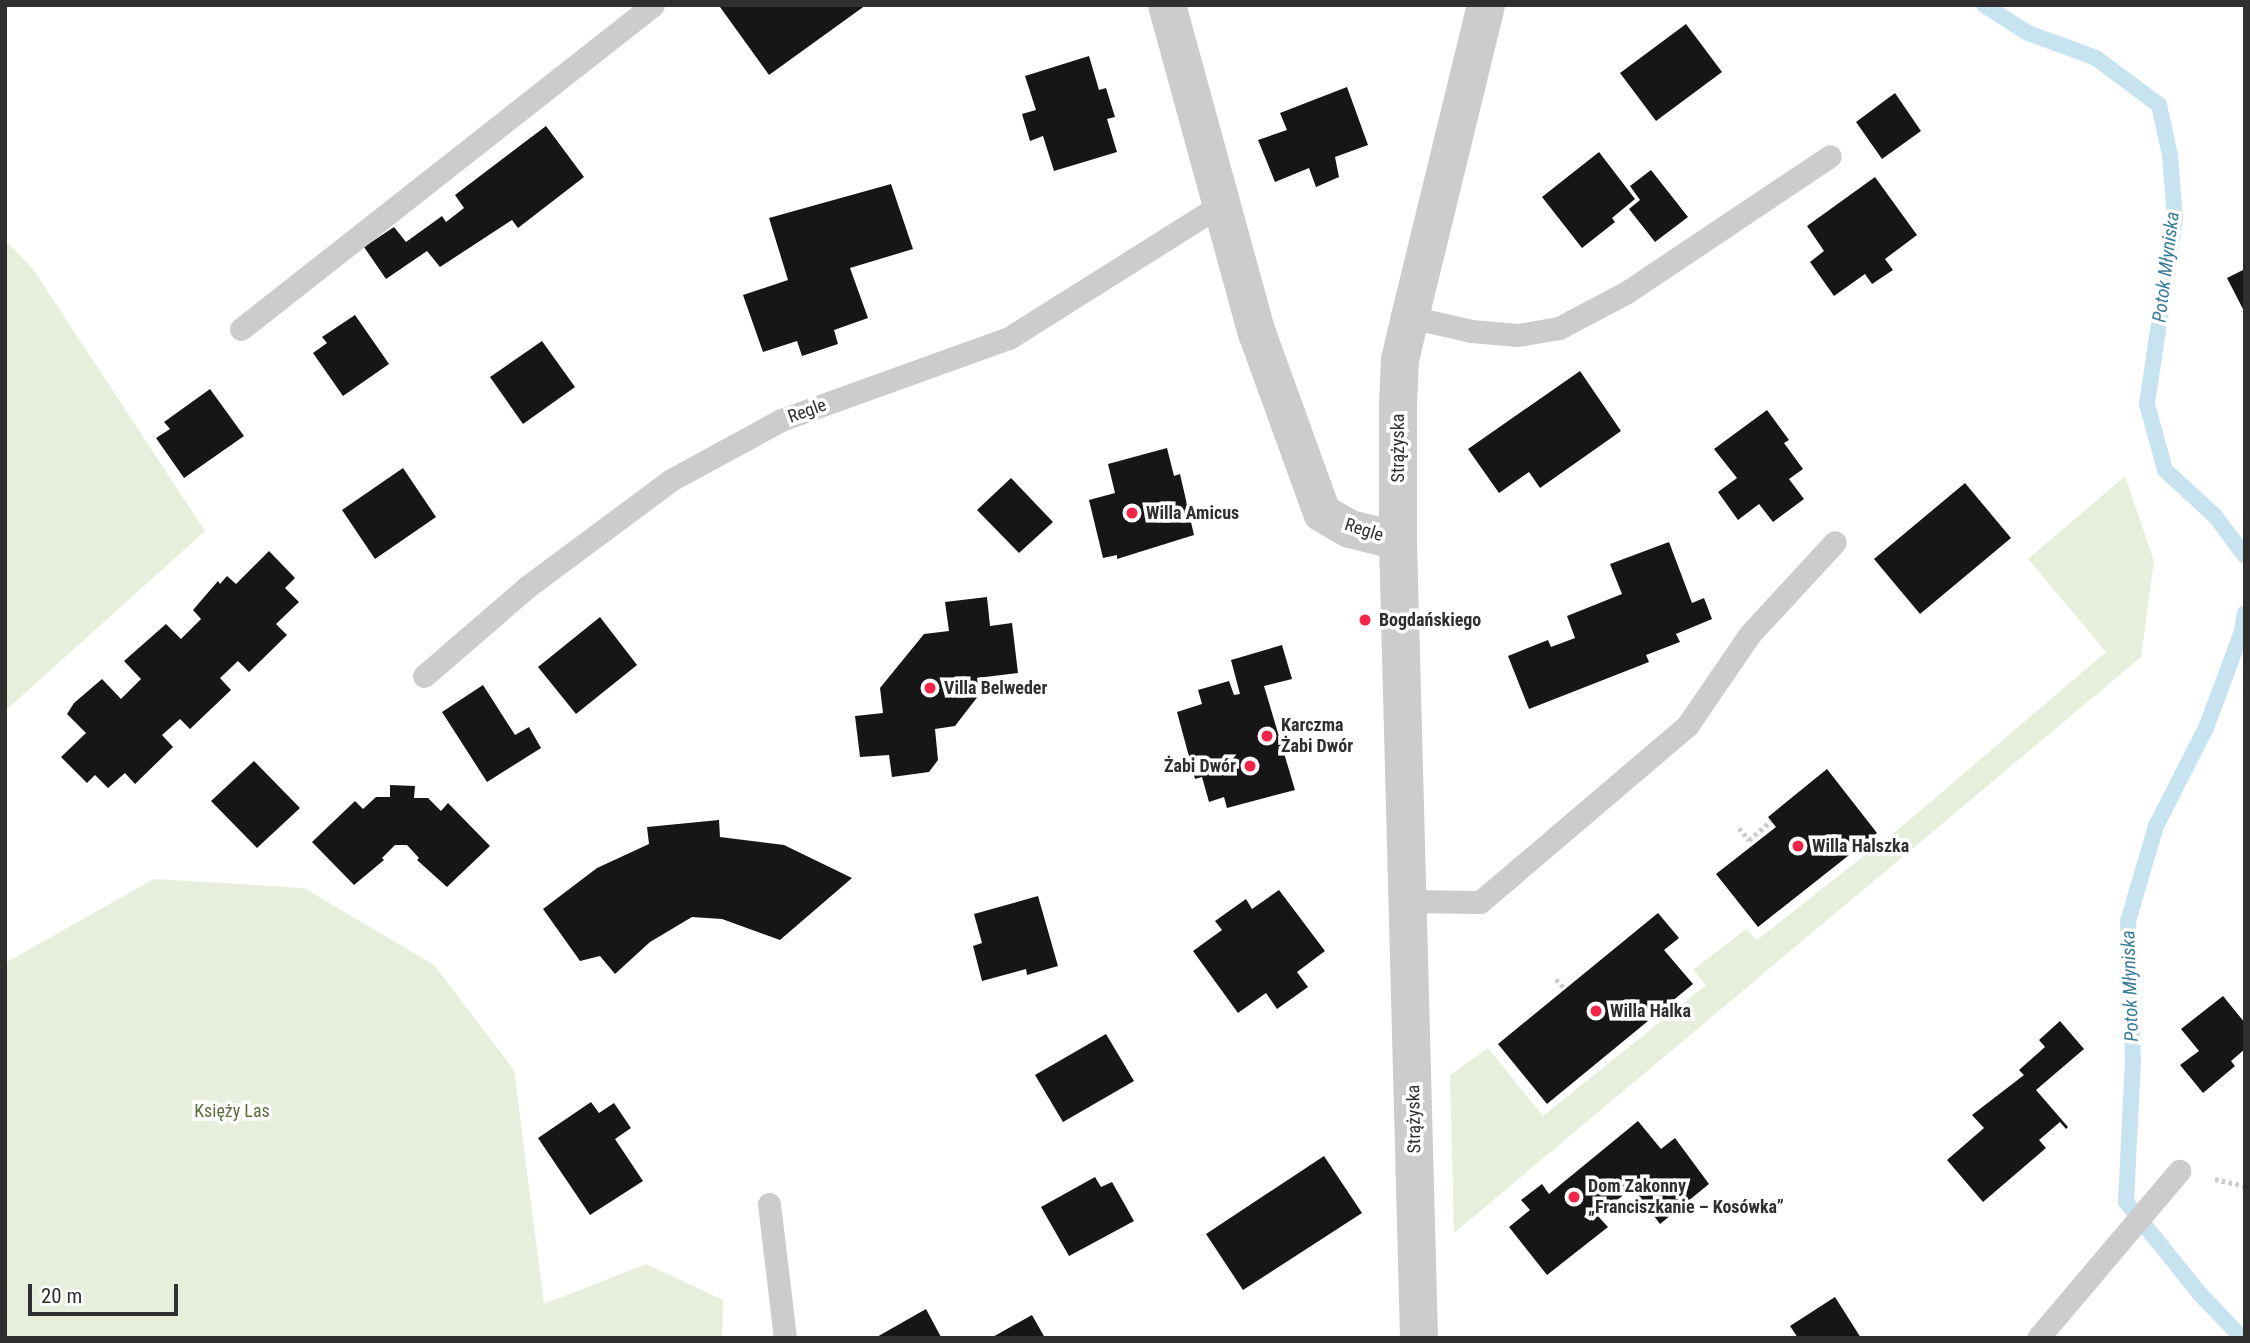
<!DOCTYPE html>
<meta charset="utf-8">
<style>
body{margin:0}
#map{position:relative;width:2250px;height:1343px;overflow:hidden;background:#fff;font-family:"Roboto Condensed",sans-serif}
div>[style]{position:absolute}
.green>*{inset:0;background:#e7eedc}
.stream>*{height:16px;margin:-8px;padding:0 8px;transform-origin:8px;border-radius:8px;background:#c7e3ef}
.building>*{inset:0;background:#161616}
.path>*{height:4.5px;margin-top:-2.25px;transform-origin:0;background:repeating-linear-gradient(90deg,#ccc 0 3.5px,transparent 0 7px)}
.lane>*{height:23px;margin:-11.5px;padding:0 11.5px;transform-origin:11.5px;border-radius:11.5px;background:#ccc}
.street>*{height:38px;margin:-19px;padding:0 19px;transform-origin:19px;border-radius:19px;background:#ccc}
.dots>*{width:19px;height:19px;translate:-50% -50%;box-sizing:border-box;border:4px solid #fff;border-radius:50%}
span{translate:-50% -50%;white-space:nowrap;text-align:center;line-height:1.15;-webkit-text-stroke:7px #fff;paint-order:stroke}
.street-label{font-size:18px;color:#2f2f2f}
.poi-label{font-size:18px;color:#2f2f2f;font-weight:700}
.left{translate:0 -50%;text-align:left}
.right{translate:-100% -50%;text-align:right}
.park-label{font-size:18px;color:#576f39}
.water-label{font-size:19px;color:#367b98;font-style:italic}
.frame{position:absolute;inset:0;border:7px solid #2f2f2f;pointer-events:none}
.scale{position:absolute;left:28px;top:1284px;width:150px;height:32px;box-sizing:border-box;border:4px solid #2f2f2f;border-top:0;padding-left:9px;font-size:21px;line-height:24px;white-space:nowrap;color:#2f2f2f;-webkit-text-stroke:5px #fff;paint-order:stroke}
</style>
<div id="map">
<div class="green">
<i style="clip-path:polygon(5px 240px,33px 269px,205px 531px,5px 711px)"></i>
<i style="clip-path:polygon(2125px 476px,2154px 561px,2141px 657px,1454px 1233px,1450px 1075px,1488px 1048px,1543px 1116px,1706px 985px,1693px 970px,1746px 929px,1757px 940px,1906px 823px,2106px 652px,2028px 559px)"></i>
<i style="clip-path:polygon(154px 879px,304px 888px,434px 965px,514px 1070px,544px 1304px,646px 1264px,723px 1300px,722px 1338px,5px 1338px,5px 963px)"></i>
</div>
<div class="stream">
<i style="left:1984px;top:5px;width:52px;rotate:32.5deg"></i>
<i style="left:2028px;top:33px;width:72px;rotate:20.2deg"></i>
<i style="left:2096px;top:58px;width:79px;rotate:36.7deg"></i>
<i style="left:2159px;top:105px;width:51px;rotate:77.6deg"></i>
<i style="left:2170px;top:155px;width:63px;rotate:85.5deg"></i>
<i style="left:2175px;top:218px;width:188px;rotate:98.6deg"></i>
<i style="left:2147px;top:404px;width:68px;rotate:74.7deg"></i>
<i style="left:2165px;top:470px;width:68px;rotate:42.6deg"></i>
<i style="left:2215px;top:516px;width:50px;rotate:53.1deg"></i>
<i style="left:2242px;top:1338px;width:61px;rotate:-133.7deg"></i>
<i style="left:2200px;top:1294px;width:118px;rotate:-128.8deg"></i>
<i style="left:2126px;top:1202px;width:141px;rotate:-87.2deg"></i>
<i style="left:2133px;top:1061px;width:140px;rotate:-92deg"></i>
<i style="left:2128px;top:921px;width:99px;rotate:-73.6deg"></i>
<i style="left:2156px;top:826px;width:110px;rotate:-63deg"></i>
<i style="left:2206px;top:728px;width:103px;rotate:-69.6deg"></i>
<i style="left:2242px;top:631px;width:18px;rotate:-81deg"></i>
</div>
<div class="building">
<i style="clip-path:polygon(722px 5px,866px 5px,769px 75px,720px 7px)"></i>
<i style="clip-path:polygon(1686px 24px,1722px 72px,1656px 121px,1620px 73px)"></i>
<i style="clip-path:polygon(1089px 56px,1099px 90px,1106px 88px,1115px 117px,1107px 119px,1117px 152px,1054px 171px,1043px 136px,1030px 141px,1022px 114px,1036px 110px,1025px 76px)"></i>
<i style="clip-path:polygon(1347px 87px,1368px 145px,1335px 157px,1339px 177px,1316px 187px,1309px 168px,1275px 182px,1258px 140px,1287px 130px,1280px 113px)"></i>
<i style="clip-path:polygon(1895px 93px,1921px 131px,1882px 159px,1856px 122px)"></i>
<i style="clip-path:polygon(546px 126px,584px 177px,518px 228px,512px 220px,440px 267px,427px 251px,386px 279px,364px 247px,394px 227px,406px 242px,442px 216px,446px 222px,464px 208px,455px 195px)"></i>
<i style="clip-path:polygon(1599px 152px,1635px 199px,1612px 218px,1615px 222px,1582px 248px,1542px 197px)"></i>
<i style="clip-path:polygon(1651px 170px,1688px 217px,1655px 242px,1629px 209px,1640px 200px,1630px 186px)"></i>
<i style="clip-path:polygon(1875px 177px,1917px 235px,1885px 259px,1893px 270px,1872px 284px,1865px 274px,1834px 296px,1810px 262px,1824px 251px,1807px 226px)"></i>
<i style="clip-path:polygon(891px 184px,913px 249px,850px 268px,868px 318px,834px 330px,838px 344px,802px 356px,797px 341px,763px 352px,743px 295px,788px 280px,769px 218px)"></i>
<i style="clip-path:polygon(2245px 269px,2245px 313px,2227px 278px)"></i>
<i style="clip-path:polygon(355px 315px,389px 364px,343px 396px,313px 353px,327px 343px,322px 337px)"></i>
<i style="clip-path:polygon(542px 341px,575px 387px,523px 424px,490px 377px)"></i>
<i style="clip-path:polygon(1580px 371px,1621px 431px,1540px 488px,1529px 472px,1499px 493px,1468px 449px)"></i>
<i style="clip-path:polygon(210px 389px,244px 436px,184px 478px,156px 438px,170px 429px,164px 422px)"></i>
<i style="clip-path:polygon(1767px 410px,1789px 440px,1784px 443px,1803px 469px,1789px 479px,1804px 499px,1773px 522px,1759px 504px,1738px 520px,1718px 492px,1737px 478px,1714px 449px)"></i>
<i style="clip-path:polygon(1167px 448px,1174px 476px,1180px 474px,1194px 535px,1117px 559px,1117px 555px,1103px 558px,1089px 500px,1115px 493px,1108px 464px)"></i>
<i style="clip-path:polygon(403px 468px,436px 517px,375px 559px,342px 510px)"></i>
<i style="clip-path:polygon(1011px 478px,1053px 522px,1019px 553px,977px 510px)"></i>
<i style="clip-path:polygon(1965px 483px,2011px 538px,1920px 614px,1874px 559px)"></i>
<i style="clip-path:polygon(1669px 542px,1692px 603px,1704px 598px,1712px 619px,1676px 634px,1680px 642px,1646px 655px,1649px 662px,1529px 709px,1508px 656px,1548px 640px,1551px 647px,1575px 638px,1567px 616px,1622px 594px,1610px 564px)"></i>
<i style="clip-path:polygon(269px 551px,295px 578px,285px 588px,299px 602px,276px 624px,287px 635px,249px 672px,238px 661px,220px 678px,231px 690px,190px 729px,180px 719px,162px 735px,173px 747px,135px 784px,125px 773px,108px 788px,95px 775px,87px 783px,61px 757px,86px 733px,67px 714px,74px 703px,102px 679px,121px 699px,141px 679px,124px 661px,166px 624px,181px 639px,201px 619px,193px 610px,218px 581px,220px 584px,227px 576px,236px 584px)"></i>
<i style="clip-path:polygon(987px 597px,990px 626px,1012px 623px,1018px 673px,977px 678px,979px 695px,955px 726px,935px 729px,938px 760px,929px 772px,892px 777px,889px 755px,860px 757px,855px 716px,883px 713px,880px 688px,924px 634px,949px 631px,945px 602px)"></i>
<i style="clip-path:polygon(600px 617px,637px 665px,576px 714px,538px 667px)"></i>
<i style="clip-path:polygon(1282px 645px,1292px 679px,1264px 686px,1295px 790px,1227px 808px,1224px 797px,1209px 802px,1202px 777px,1195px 779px,1177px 712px,1202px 704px,1198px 690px,1229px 681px,1234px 695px,1240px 694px,1231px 660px)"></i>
<i style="clip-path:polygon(483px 685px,515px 735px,529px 727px,541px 748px,487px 782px,442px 712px)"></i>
<i style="clip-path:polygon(254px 761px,300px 808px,257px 848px,211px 801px)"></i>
<i style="clip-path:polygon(1827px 769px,1877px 833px,1758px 927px,1716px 874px,1776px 827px,1768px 817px)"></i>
<i style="clip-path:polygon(390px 785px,415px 786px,414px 798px,428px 798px,441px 811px,448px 803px,490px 846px,447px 887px,417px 860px,419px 858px,407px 845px,395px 845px,382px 858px,384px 860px,354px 885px,312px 842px,355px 801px,363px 809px,376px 797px,390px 797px)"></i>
<i style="clip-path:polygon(719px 820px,720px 837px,784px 845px,852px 878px,780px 940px,722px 919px,692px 917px,650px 942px,615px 974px,600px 956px,580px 961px,543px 909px,597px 868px,649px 844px,647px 827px)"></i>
<i style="clip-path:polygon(1279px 890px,1325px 951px,1297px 972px,1308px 987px,1277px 1009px,1266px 993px,1238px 1013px,1193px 951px,1222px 930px,1215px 921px,1246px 899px,1252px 909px)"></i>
<i style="clip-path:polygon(1038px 896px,1058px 966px,1027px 975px,1026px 969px,982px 981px,973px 946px,982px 943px,974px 914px)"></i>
<i style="clip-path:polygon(1658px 913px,1679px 938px,1664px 950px,1693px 984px,1547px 1104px,1498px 1044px)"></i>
<i style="clip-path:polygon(2223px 996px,2245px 1023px,2245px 1049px,2231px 1061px,2235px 1066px,2203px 1093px,2180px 1065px,2199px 1051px,2181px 1029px)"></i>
<i style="clip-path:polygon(2060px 1021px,2084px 1049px,2036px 1090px,2068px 1127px,2066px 1129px,2060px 1122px,2039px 1140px,2046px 1148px,1983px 1202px,1947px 1160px,1984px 1128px,1972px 1115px,2024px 1075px,2019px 1070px,2045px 1047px,2039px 1040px)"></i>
<i style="clip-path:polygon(1106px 1034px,1134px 1081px,1063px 1122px,1035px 1075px)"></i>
<i style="clip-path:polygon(591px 1102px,599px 1113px,614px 1103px,631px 1128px,615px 1139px,643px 1181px,590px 1215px,538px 1138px)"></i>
<i style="clip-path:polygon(1638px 1121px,1661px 1149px,1675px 1138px,1709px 1184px,1660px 1224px,1633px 1188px,1597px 1215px,1608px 1227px,1547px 1275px,1509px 1227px,1530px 1210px,1521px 1200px,1542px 1184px,1549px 1194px)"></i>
<i style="clip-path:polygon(1324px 1156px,1362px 1213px,1243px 1290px,1206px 1234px)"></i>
<i style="clip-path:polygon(1095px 1177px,1101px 1187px,1112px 1182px,1134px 1221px,1069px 1256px,1041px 1207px)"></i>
<i style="clip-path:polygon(1835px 1297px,1861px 1338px,1798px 1338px,1790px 1326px)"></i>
<i style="clip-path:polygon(926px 1309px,941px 1337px,875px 1338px)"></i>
<i style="clip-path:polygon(1032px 1315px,1045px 1338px,991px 1338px)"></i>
</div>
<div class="path">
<i style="left:1739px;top:828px;width:16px;rotate:50deg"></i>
<i style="left:1749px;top:840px;width:29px;rotate:-41deg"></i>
<i style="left:1556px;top:979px;width:13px;rotate:48deg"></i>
<i style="left:2215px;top:1179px;width:31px;rotate:13deg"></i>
</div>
<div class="lane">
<i style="left:1410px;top:317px;width:63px;rotate:12.9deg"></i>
<i style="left:1471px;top:331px;width:47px;rotate:4.9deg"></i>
<i style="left:1518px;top:335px;width:42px;rotate:-9.7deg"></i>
<i style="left:1559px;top:328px;width:77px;rotate:-27.9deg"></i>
<i style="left:1627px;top:292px;width:244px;rotate:-33.8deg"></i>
<i style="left:241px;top:329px;width:524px;rotate:-38.18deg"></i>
<i style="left:424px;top:676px;width:136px;rotate:-40.8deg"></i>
<i style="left:527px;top:587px;width:179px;rotate:-36.6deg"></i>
<i style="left:671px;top:480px;width:125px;rotate:-28.6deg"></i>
<i style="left:781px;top:420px;width:242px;rotate:-19.8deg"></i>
<i style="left:1009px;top:338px;width:253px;rotate:-32.2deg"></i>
<i style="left:1408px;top:901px;width:72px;rotate:0.8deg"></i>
<i style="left:1480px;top:902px;width:272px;rotate:-40.4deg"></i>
<i style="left:1687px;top:726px;width:112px;rotate:-55.6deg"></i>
<i style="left:1750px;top:634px;width:125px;rotate:-47.3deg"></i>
<i style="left:769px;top:1204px;width:135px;rotate:83.2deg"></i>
<i style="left:2038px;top:1338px;width:219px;rotate:-49.8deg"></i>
</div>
<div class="street">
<i style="left:1167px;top:5px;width:340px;rotate:74.7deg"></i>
<i style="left:1257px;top:333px;width:191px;rotate:70.1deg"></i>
<i style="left:1322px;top:513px;width:32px;rotate:30deg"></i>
<i style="left:1350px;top:529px;width:49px;rotate:14deg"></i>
<i style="left:1419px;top:1338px;width:797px;rotate:-91.51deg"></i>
<i style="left:1398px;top:541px;width:137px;rotate:-90deg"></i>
<i style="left:1398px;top:404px;width:44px;rotate:-87.4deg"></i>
<i style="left:1400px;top:360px;width:44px;rotate:-76.9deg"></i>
<i style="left:1410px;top:317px;width:321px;rotate:-76.3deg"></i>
</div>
<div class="dots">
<i style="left:1132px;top:513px;background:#f32447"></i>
<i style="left:1365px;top:620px;background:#f32447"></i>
<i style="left:930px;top:688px;background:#f32447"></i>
<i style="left:1267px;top:736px;background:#f32447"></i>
<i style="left:1250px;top:766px;background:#f32447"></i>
<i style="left:1798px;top:846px;background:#f32447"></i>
<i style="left:1596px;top:1011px;background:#f32447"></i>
<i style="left:1574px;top:1197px;background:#f32447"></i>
</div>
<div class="street-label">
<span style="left:807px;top:411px;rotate:-20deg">Regle</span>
<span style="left:1398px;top:448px;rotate:-90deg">Strążyska</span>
<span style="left:1364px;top:530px;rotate:18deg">Regle</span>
<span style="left:1414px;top:1119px;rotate:-91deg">Strążyska</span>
</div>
<div class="poi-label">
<span class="left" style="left:1146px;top:513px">Willa Amicus</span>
<span class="left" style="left:1379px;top:620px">Bogdańskiego</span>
<span class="left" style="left:944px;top:688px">Villa Belweder</span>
<span class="left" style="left:1281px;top:736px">Karczma<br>Żabi Dwór</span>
<span class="right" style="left:1236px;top:766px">Żabi Dwór</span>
<span class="left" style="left:1812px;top:846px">Willa Halszka</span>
<span class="left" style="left:1610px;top:1011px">Willa Halka</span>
<span class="left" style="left:1588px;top:1197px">Dom Zakonny<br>„Franciszkanie – Kosówka”</span>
</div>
<div class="park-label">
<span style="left:232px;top:1111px">Księży Las</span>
</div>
<div class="water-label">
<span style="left:2166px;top:267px;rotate:-83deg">Potok Młyniska</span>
<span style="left:2130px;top:986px;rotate:-92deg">Potok Młyniska</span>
</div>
<div class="frame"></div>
<div class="scale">20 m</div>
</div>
